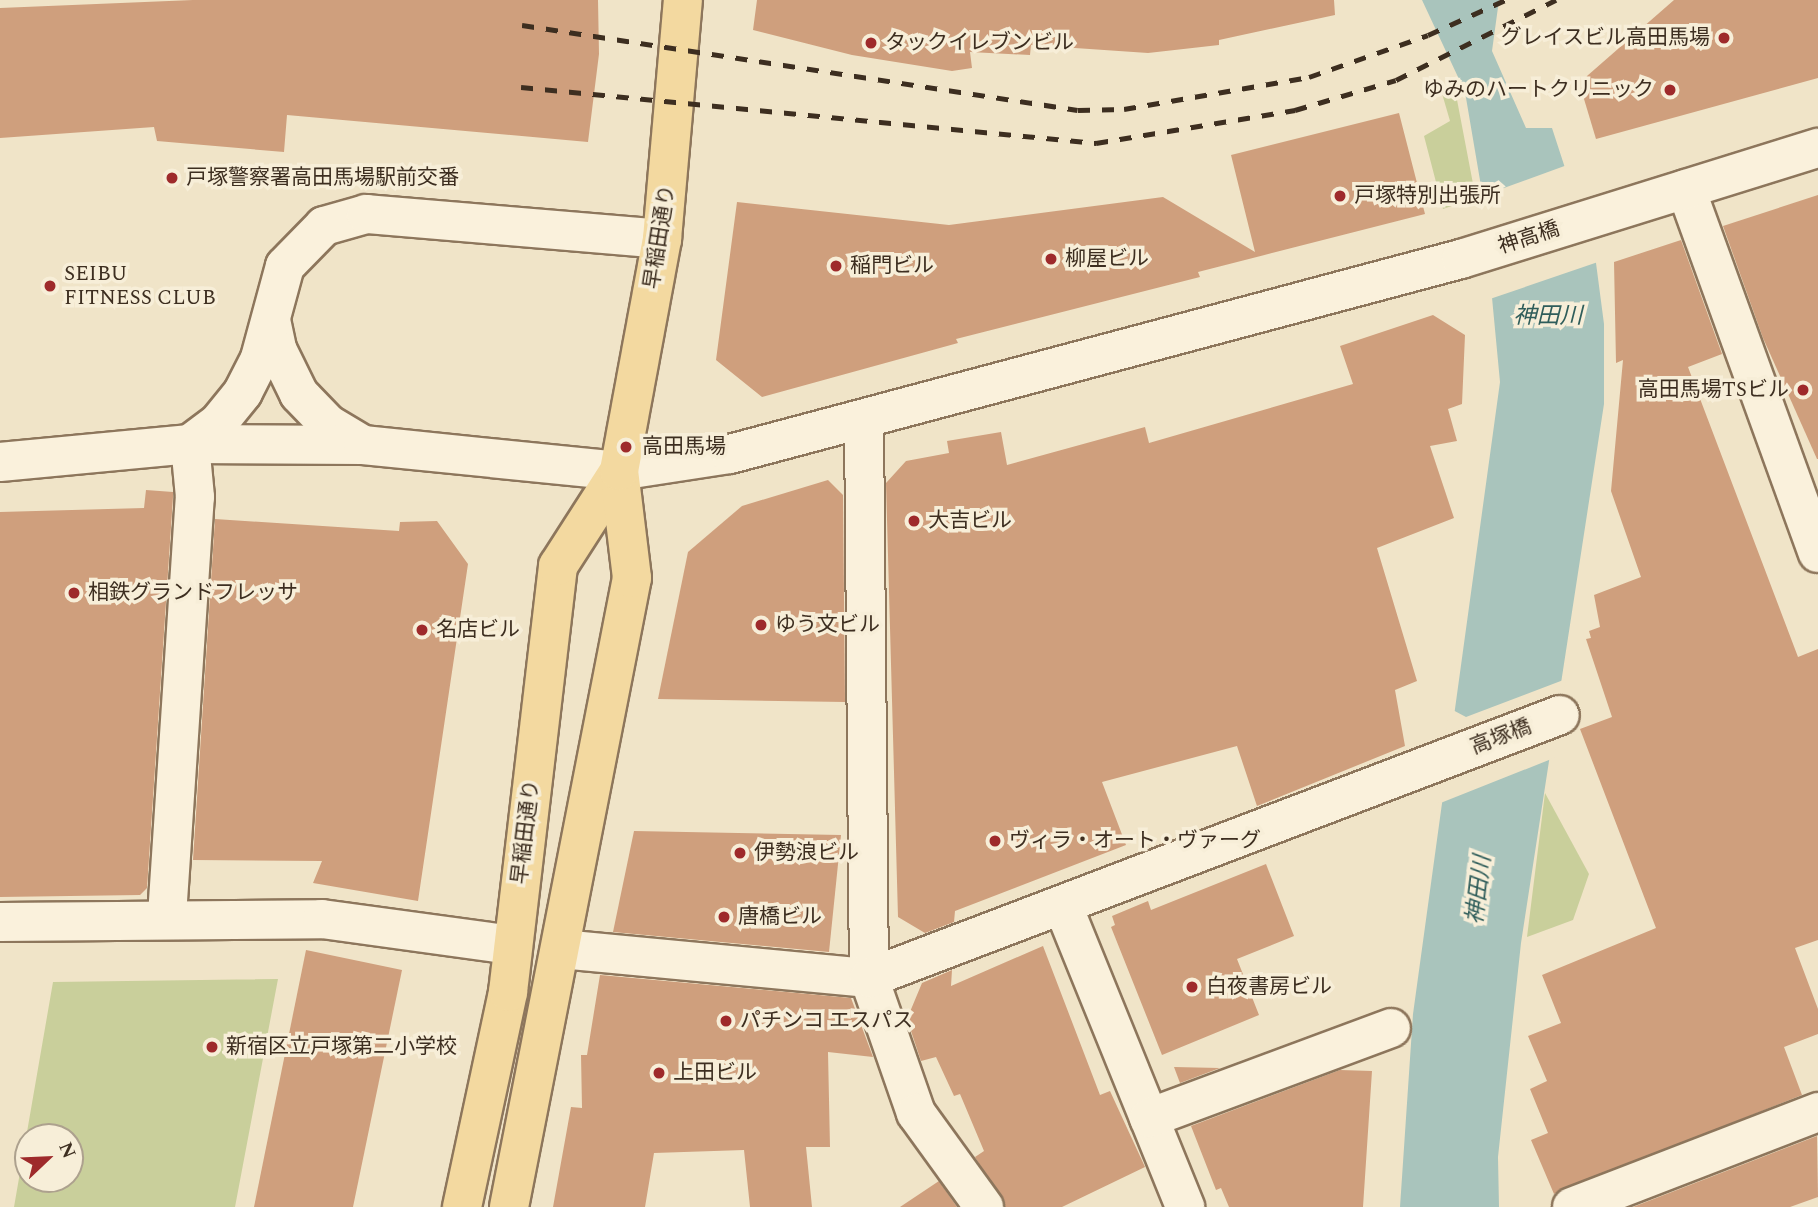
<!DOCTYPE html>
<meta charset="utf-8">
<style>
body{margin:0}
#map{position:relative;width:1818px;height:1207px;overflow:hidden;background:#f0e4c8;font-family:Spectral,"Noto Sans JP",serif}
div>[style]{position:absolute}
.green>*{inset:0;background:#c9cf9b}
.water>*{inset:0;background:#a9c4bc}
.pier>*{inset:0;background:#f0e4c8}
.building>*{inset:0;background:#cf9f7d}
.roads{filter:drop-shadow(2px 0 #8d765c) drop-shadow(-2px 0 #8d765c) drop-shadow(0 2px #8d765c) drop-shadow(0 -2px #8d765c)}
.minor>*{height:38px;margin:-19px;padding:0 19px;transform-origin:19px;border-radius:19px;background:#faf1dc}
.major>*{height:38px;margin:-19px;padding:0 19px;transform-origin:19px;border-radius:19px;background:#f3d9a0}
.rail>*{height:5px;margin-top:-2.5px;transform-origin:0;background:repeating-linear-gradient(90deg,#3d2e20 0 12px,transparent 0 24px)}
.dots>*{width:19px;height:19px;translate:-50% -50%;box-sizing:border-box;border:4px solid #f7eed8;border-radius:50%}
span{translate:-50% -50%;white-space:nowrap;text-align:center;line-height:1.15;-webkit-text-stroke:7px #f7eed8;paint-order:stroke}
.poi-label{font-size:21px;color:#3d2e20}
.right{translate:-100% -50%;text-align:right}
.left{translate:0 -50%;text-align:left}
.street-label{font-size:21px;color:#3d2e20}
.water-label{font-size:23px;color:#2f5d5a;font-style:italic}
.north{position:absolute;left:14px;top:1123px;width:70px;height:70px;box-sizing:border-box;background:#f7eed8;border:2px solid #ada18e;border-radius:50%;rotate:67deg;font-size:19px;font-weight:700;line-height:28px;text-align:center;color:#3d2e20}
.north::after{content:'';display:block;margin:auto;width:24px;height:32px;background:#9e2a2b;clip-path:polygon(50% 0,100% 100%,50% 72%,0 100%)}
</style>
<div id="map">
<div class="green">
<i style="clip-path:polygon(1454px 84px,1474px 189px,1463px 202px,1443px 209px,1424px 136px,1450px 121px,1441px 90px)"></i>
<i style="clip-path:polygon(1545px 793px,1589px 874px,1573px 920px,1527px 937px)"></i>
<i style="clip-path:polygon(evenodd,278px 979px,235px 1207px,14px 1207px,53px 982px,278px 979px,28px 1137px,70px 1137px,70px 1179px,28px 1179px,28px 1137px)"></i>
</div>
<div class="water">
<i style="clip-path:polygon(1422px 0,1499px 0,1492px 51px,1526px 128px,1552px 128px,1596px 263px,1604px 324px,1604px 404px,1521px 943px,1498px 1157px,1499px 1207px,1400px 1207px,1413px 1014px,1500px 382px,1482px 192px,1465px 92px)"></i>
</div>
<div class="pier">
<i style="clip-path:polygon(1570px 164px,1598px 262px,1487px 300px,1479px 197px)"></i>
<i style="clip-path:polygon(1566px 679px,1554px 758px,1438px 804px,1449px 708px,1466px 717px)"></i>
</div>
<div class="building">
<i style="clip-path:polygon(193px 0,598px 0,599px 54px,588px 142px,287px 115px,284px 152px,157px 141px,154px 127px,0 138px,0 8px)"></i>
<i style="clip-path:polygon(757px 0,1334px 0,1335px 15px,1219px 40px,1219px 45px,1148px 53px,1031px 45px,1030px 55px,970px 52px,972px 68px,952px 71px,852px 55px,753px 30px)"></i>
<i style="clip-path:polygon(1674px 0,1818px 0,1818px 78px,1596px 139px,1581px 89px,1587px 76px)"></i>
<i style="clip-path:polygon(1399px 113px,1425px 214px,1198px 272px,1200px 277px,956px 339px,958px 343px,762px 397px,716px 360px,737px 202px,949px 225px,1163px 197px,1255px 252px,1231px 155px)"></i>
<i style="clip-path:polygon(1818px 195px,1818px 459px,1817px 459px,1763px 338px,1723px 226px)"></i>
<i style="clip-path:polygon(1681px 240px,1722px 354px,1688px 367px,1798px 657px,1818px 649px,1818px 940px,1795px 948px,1818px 1009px,1818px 1034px,1784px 1047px,1802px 1095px,1554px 1194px,1531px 1140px,1548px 1133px,1530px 1089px,1547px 1081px,1528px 1036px,1561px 1023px,1542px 975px,1656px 928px,1580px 729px,1612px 717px,1586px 639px,1591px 638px,1589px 631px,1600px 627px,1594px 595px,1641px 577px,1611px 491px,1623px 360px,1616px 363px,1614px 262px)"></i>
<i style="clip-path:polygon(1433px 315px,1465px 335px,1462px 404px,1448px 409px,1457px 441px,1430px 446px,1454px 518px,1377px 548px,1417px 681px,1395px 690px,1405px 746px,1257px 806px,1237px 746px,1102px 782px,1126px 845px,955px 911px,954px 922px,925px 933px,898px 917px,886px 483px,906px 461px,949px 453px,947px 441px,1001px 432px,1007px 465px,1145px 427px,1149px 443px,1353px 384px,1340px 346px)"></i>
<i style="clip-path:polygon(828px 480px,843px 495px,845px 702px,658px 699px,688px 552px,742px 506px)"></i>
<i style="clip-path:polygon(146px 490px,173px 492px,173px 497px,147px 888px,140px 895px,0 897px,0 512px,144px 508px)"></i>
<i style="clip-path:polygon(215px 519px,399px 531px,400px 522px,437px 521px,468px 564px,418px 901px,313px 883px,322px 861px,193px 860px)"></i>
<i style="clip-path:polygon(634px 831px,841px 835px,829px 952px,613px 932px)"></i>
<i style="clip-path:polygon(1266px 864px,1294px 936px,1237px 959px,1259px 1015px,1162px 1055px,1111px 927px,1115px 925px,1112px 916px,1148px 901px,1151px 910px)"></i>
<i style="clip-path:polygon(1043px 946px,1100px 1095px,1110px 1091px,1145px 1167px,1062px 1207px,1005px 1207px,975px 1157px,984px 1151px,960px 1094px,954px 1096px,936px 1057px,921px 1061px,907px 1019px,922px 983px,952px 970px,951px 986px)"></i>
<i style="clip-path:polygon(306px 950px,402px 970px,353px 1207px,254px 1207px)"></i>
<i style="clip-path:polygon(600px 975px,851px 998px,873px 1057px,828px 1052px,830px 1147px,806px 1147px,812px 1207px,750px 1207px,744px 1150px,654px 1153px,645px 1207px,553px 1207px,571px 1107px,582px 1108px,581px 1055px,587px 1055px)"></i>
<i style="clip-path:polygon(1174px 1067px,1220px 1068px,1180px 1083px)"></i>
<i style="clip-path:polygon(1340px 1070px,1372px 1071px,1363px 1207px,1229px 1207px,1221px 1188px,1216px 1190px,1191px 1126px)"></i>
<i style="clip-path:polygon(1817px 1136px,1818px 1197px,1790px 1207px,1633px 1207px)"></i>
<i style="clip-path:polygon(939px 1181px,957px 1207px,900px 1207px)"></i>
</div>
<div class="roads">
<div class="minor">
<i style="left:1686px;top:189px;width:387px;rotate:70.1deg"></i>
<i style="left:271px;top:320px;width:30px;rotate:78deg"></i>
<i style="left:277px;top:349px;width:50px;rotate:63.9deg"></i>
<i style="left:299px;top:394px;width:42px;rotate:46deg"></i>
<i style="left:328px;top:424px;width:41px;rotate:31deg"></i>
<i style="left:864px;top:421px;width:557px;rotate:89.49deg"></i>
<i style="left:869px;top:978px;width:143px;rotate:70.8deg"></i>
<i style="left:916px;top:1113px;width:116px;rotate:54.1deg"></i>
<i style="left:190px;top:444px;width:36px;rotate:-37deg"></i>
<i style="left:219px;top:422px;width:38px;rotate:-51deg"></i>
<i style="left:243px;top:392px;width:38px;rotate:-63deg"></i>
<i style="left:260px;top:358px;width:95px;rotate:-74.8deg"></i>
<i style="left:285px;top:266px;width:56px;rotate:-45.7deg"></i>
<i style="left:324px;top:226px;width:44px;rotate:-15.9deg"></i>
<i style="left:366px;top:214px;width:297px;rotate:4.8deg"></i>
<i style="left:0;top:462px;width:191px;rotate:-5.4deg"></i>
<i style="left:190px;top:444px;width:173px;rotate:0.3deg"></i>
<i style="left:363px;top:445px;width:257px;rotate:5.8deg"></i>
<i style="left:619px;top:471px;width:112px;rotate:-8.7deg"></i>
<i style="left:730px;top:454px;width:757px;rotate:-14.94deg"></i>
<i style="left:1461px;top:259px;width:374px;rotate:-17.3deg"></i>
<i style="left:1063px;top:906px;width:325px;rotate:67.9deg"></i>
<i style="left:167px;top:916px;width:420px;rotate:-86.2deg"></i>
<i style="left:195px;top:497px;width:53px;rotate:-95.4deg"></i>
<i style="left:0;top:922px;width:322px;rotate:-0.5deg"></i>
<i style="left:322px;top:919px;width:192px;rotate:7.8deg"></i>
<i style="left:561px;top:949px;width:309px;rotate:5.4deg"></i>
<i style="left:869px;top:978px;width:739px;rotate:-20.84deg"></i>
<i style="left:1149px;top:1118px;width:258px;rotate:-20.4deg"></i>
<i style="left:1572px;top:1207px;width:264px;rotate:-21.1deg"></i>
</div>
<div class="major">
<i style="left:462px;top:1207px;width:220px;rotate:-77.9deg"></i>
<i style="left:508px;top:992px;width:429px;rotate:-83.3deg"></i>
<i style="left:558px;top:566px;width:113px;rotate:-57.3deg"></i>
<i style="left:509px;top:1207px;width:641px;rotate:-78.94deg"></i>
<i style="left:632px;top:578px;width:108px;rotate:-96.9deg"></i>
<i style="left:619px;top:471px;width:236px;rotate:-79.5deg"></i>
<i style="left:662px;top:239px;width:240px;rotate:-85deg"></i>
</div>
</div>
<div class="rail">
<i style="left:522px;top:25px;width:562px;rotate:8.69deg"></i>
<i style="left:1078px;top:110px;width:46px;rotate:-1.2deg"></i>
<i style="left:1124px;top:109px;width:188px;rotate:-9.8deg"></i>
<i style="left:1309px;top:77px;width:126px;rotate:-19.4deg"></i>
<i style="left:1428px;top:35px;width:85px;rotate:-24.4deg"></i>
<i style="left:521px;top:87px;width:578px;rotate:5.56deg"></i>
<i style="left:1096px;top:143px;width:202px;rotate:-9.4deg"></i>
<i style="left:1295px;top:110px;width:105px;rotate:-16.5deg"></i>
<i style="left:1396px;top:80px;width:179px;rotate:-26.6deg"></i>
</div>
<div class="dots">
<i style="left:1724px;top:38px;background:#9e2a2b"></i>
<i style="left:871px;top:43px;background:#9e2a2b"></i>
<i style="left:1670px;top:90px;background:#9e2a2b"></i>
<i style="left:172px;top:178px;background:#9e2a2b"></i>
<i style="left:1340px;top:196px;background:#9e2a2b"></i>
<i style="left:1051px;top:259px;background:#9e2a2b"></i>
<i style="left:836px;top:266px;background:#9e2a2b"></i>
<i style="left:50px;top:286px;background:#9e2a2b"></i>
<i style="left:1803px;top:390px;background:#9e2a2b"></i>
<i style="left:626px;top:447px;background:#9e2a2b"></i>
<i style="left:914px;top:521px;background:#9e2a2b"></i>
<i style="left:74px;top:593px;background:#9e2a2b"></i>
<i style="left:761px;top:625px;background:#9e2a2b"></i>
<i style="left:422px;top:630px;background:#9e2a2b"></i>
<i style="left:995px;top:841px;background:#9e2a2b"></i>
<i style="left:740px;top:853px;background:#9e2a2b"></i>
<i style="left:724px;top:917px;background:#9e2a2b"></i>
<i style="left:1192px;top:987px;background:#9e2a2b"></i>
<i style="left:726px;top:1021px;background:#9e2a2b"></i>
<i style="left:212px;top:1047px;background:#9e2a2b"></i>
<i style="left:659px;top:1073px;background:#9e2a2b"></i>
</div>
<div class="poi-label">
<span class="right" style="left:1710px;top:38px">グレイスビル高田馬場</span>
<span class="left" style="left:885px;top:43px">タックイレブンビル</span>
<span class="right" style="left:1654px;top:90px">ゆみのハートクリニック</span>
<span class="left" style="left:186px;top:178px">戸塚警察署高田馬場駅前交番</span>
<span class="left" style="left:1354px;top:196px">戸塚特別出張所</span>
<span class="left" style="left:1065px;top:259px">柳屋ビル</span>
<span class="left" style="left:850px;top:266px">稲門ビル</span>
<span class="left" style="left:64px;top:286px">SEIBU<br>FITNESS CLUB</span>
<span class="right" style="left:1789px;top:390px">高田馬場TSビル</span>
<span class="left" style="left:642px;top:447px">高田馬場</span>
<span class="left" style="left:928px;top:521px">大吉ビル</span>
<span class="left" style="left:88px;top:593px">相鉄グランドフレッサ</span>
<span class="left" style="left:775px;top:625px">ゆう文ビル</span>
<span class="left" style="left:436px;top:630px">名店ビル</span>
<span class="left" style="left:1009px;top:841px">ヴィラ・オート・ヴァーグ</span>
<span class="left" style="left:754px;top:853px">伊勢浪ビル</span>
<span class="left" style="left:738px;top:917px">唐橋ビル</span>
<span class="left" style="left:1206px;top:987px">白夜書房ビル</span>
<span class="left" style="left:740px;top:1021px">パチンコ エスパス</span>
<span class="left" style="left:226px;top:1047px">新宿区立戸塚第二小学校</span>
<span class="left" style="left:673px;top:1073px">上田ビル</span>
</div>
<div class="street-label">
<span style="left:660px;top:237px;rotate:-81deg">早稲田通り</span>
<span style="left:1529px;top:238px;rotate:-18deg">神高橋</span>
<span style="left:1501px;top:737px;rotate:-21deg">高塚橋</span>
<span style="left:526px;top:832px;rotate:-83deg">早稲田通り</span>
</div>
<div class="water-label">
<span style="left:1548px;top:317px">神田川</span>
<span style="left:1480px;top:890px;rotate:-83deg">神田川</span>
</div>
<div class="north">N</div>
</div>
